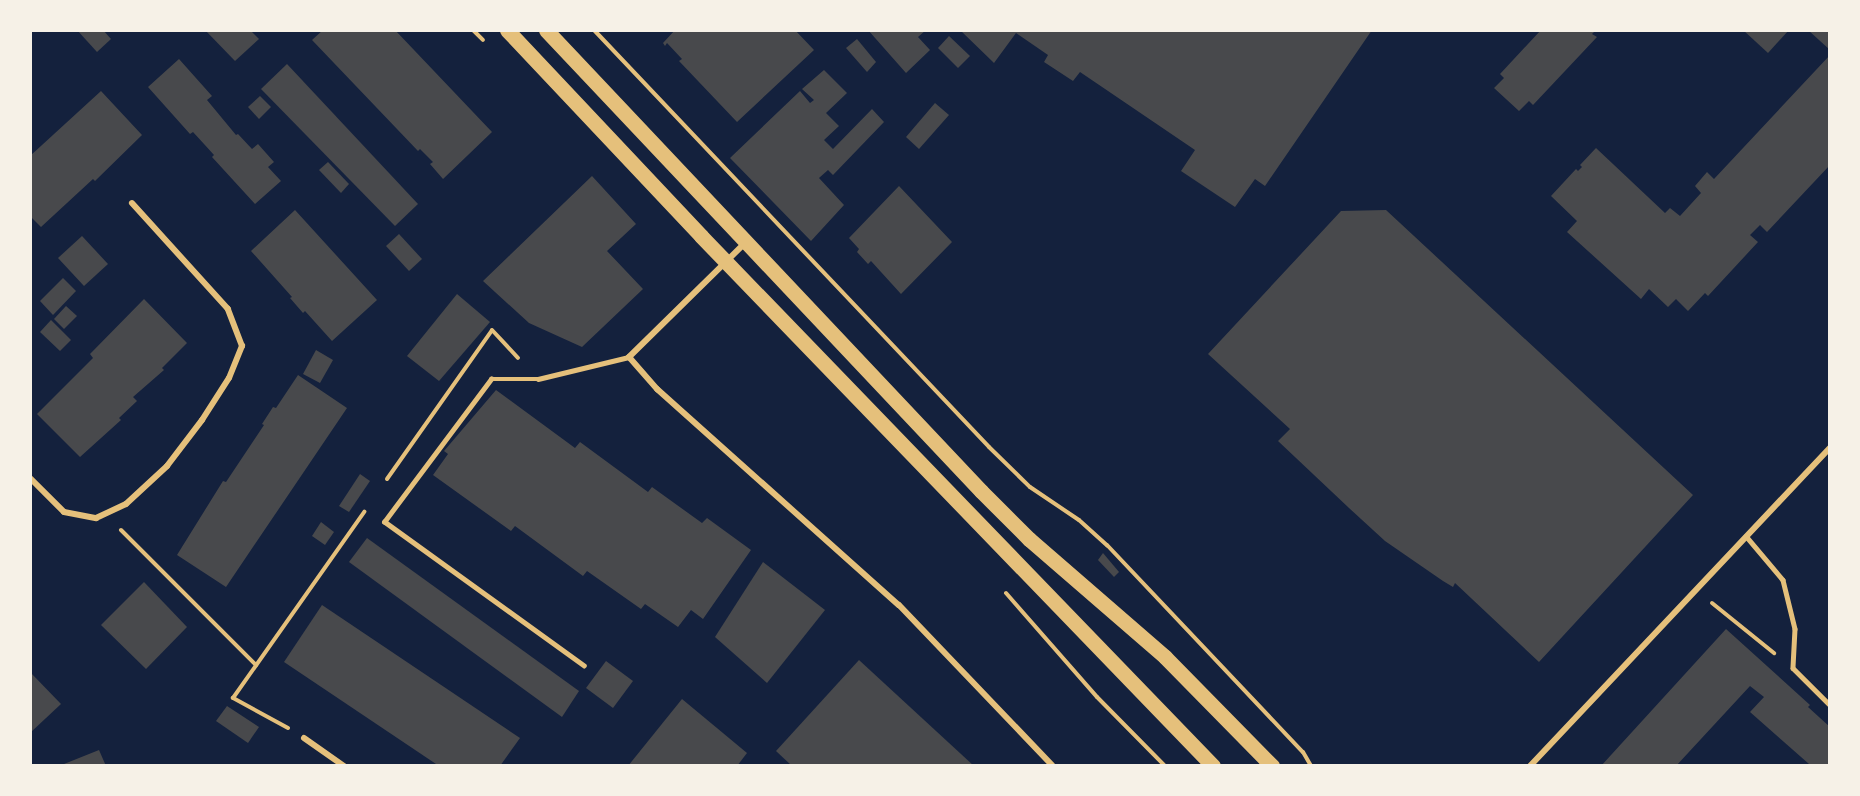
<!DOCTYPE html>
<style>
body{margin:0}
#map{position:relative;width:1860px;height:796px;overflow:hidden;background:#14213d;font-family:"Work Sans",sans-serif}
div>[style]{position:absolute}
.building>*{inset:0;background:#48494c}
.path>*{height:4px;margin:-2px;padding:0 2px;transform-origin:2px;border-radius:2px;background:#e5c07b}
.service>*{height:4.5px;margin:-2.25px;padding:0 2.25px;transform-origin:2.25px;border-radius:2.25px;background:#e5c07b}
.minor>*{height:6px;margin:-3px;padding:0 3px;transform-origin:3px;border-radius:3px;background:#e5c07b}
.primary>*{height:15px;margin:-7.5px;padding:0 7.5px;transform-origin:7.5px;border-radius:7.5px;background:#e5c07b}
span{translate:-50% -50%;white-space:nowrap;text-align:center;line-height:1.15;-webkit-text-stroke:6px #f6f1e7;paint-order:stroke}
.frame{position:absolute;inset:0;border:32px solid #f6f1e7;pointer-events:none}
</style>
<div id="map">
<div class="building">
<i style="clip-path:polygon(77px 30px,103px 30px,111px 39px,97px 52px)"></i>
<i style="clip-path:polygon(205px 30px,250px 30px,259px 39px,235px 61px)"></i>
<i style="clip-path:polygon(323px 30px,395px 30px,492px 132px,443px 179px,430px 164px,433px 162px,420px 149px,418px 151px,312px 40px)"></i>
<i style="clip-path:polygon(675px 30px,795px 30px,814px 50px,737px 122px,679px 61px,682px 59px,667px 43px,665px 46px,663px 43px)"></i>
<i style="clip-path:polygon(868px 30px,926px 30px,918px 37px,930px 50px,906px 73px)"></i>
<i style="clip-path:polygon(960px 30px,1372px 30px,1265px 186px,1255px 179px,1235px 207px,1181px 171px,1195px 150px,1080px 72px,1073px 81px,1044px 62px,1048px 55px,1016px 33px,994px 63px)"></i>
<i style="clip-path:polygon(1541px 30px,1596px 30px,1592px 34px,1597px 37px,1533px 105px,1529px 101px,1519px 111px,1494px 88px,1504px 78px,1500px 74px)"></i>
<i style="clip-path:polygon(1743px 30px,1789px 30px,1768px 53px)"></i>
<i style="clip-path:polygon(1808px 30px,1830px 30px,1830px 50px)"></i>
<i style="clip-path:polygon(949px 36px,970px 56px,958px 68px,938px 48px)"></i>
<i style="clip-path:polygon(857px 39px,876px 62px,867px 72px,846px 48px)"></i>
<i style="clip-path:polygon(1830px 55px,1830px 165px,1767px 232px,1760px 225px,1750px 235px,1758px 242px,1708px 296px,1705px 293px,1688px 311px,1676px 299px,1668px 307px,1649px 289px,1641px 299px,1567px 232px,1577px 221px,1551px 196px,1576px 169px,1578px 171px,1582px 167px,1580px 165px,1596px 148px,1665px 213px,1670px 208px,1680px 216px,1701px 193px,1695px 186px,1707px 172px,1714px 179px)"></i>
<i style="clip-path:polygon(179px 59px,212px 96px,207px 100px,236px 135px,238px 134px,252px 149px,258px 144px,274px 162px,268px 167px,281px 181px,255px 204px,212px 157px,214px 155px,204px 144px,193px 132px,190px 134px,148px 87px)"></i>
<i style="clip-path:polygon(287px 64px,418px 204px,395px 226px,261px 89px)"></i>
<i style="clip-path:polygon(824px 70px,847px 93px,826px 113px,839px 126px,824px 140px,833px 149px,872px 109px,884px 122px,833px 175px,828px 170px,819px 178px,844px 205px,811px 241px,730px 158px,800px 91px,810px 103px,814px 100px,802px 89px)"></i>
<i style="clip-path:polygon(101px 91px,142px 135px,95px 181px,93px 179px,41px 227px,30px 216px,30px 156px)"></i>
<i style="clip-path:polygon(260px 96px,271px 107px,259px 119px,248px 107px)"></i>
<i style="clip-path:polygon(935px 103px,949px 115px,919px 149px,906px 137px)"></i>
<i style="clip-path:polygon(328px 162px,349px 184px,341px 193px,319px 170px)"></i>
<i style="clip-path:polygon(592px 176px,636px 224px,607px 251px,643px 289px,582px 347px,529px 323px,483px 281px)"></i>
<i style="clip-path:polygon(899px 186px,952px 242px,901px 294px,871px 261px,868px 264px,857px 252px,859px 249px,849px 238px)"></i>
<i style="clip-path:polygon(295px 210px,377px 300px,332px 341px,305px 311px,303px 313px,290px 298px,292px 297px,251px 251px)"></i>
<i style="clip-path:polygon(1386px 210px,1693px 495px,1539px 662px,1455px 583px,1453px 587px,1443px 581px,1385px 541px,1349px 508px,1278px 441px,1290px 429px,1208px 354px,1341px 211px)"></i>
<i style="clip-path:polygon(399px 234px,422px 259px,409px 271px,386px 246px)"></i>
<i style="clip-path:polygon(82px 236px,108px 264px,84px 286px,58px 258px)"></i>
<i style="clip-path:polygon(63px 278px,76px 291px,53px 315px,40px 301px)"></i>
<i style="clip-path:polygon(457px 294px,490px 322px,439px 381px,407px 356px)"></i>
<i style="clip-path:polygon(144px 299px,187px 343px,162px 368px,164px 370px,133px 397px,137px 401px,119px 418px,121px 420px,80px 457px,37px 414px,93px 358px,90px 354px)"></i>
<i style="clip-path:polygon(66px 306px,77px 316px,64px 329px,54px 319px)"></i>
<i style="clip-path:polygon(51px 320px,71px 340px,60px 351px,40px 332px)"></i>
<i style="clip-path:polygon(316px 350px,333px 360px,320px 383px,303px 374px)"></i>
<i style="clip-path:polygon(298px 375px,347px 408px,226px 587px,177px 555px,223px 481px,226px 482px,264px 425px,262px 424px,273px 407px,276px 408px)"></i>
<i style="clip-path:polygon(496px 390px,575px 448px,580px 442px,648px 492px,652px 487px,702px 523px,707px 518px,751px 550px,703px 619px,691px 610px,678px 627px,645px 604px,641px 609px,587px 571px,583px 576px,515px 526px,511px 531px,433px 475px,448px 454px,444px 451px)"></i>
<i style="clip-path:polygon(360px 474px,370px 481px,349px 512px,339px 506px)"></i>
<i style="clip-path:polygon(321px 522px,334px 532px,325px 545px,312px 536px)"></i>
<i style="clip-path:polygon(367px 538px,579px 691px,562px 717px,349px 562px)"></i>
<i style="clip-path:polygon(1103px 553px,1119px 572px,1114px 577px,1098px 560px)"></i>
<i style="clip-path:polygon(763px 562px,825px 610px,767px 683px,715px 637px)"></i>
<i style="clip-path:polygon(144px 582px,187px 627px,146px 669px,101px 625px)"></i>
<i style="clip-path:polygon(322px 605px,520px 738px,500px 766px,439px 766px,284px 662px)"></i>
<i style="clip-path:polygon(1726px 629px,1810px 705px,1808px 707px,1830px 727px,1830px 766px,1808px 766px,1809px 764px,1750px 712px,1764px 697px,1750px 686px,1676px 766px,1601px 766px)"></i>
<i style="clip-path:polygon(859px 660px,974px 766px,792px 766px,776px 751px)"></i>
<i style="clip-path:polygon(606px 661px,633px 681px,613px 708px,586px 688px)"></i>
<i style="clip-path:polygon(30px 672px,61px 704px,30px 733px)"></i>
<i style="clip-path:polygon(682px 699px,747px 753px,737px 766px,628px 766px)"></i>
<i style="clip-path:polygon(227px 706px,259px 727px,248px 743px,216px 721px)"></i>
<i style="clip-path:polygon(99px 750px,106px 766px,59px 766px)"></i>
</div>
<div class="path">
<i style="left:473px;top:30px;width:14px;rotate:45deg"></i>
<i style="left:594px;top:30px;width:574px;rotate:46.55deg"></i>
<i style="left:989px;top:447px;width:57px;rotate:44.3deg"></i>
<i style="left:1030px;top:487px;width:59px;rotate:34deg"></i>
<i style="left:1079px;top:520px;width:38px;rotate:42deg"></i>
<i style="left:1107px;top:545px;width:285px;rotate:46.6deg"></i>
<i style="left:1303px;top:752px;width:16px;rotate:60deg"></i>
<i style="left:387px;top:479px;width:182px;rotate:-54.8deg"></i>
<i style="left:492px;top:330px;width:38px;rotate:47deg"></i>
<i style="left:121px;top:530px;width:191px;rotate:45deg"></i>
<i style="left:1006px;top:593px;width:138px;rotate:48.8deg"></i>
<i style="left:1097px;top:697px;width:97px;rotate:45.4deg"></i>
<i style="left:1712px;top:603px;width:80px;rotate:38.9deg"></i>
<i style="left:288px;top:728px;width:63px;rotate:-151.4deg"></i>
<i style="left:233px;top:698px;width:228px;rotate:-54.8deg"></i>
</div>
<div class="service">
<i style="left:1746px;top:536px;width:57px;rotate:49.9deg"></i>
<i style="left:1783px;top:580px;width:50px;rotate:76.2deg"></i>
<i style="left:1795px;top:629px;width:39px;rotate:93deg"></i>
<i style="left:1793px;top:668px;width:52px;rotate:45deg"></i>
<i style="left:584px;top:666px;width:246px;rotate:-144.2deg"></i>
<i style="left:384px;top:522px;width:179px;rotate:-53.2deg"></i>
<i style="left:491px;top:379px;width:47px"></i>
<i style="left:538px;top:379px;width:94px;rotate:-13.6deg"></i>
</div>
<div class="minor">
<i style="left:745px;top:243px;width:163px;rotate:135.5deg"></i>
<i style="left:629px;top:357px;width:43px;rotate:48.8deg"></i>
<i style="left:657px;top:389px;width:324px;rotate:41.8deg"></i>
<i style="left:899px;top:605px;width:223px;rotate:46.3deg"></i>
<i style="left:30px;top:478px;width:48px;rotate:45deg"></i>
<i style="left:64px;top:512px;width:33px;rotate:11deg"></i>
<i style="left:96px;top:518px;width:33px;rotate:-25deg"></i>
<i style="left:126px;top:504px;width:56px;rotate:-42.8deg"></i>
<i style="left:167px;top:466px;width:58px;rotate:-52.7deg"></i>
<i style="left:202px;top:420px;width:50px;rotate:-57.3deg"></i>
<i style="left:229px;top:378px;width:35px;rotate:-68deg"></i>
<i style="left:242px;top:346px;width:40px;rotate:-111deg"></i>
<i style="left:228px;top:309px;width:143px;rotate:-132.2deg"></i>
<i style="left:304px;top:738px;width:49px;rotate:35deg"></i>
<i style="left:1530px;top:766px;width:437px;rotate:-46.7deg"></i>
</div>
<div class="primary">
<i style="left:507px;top:30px;width:283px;rotate:46.7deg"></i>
<i style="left:701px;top:236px;width:737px;rotate:45.99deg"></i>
<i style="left:546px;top:30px;width:634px;rotate:46.66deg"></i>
<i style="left:981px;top:491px;width:68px;rotate:45deg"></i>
<i style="left:1029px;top:539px;width:180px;rotate:40.9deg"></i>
<i style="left:1165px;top:657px;width:153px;rotate:45.5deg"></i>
</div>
<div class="frame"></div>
</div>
